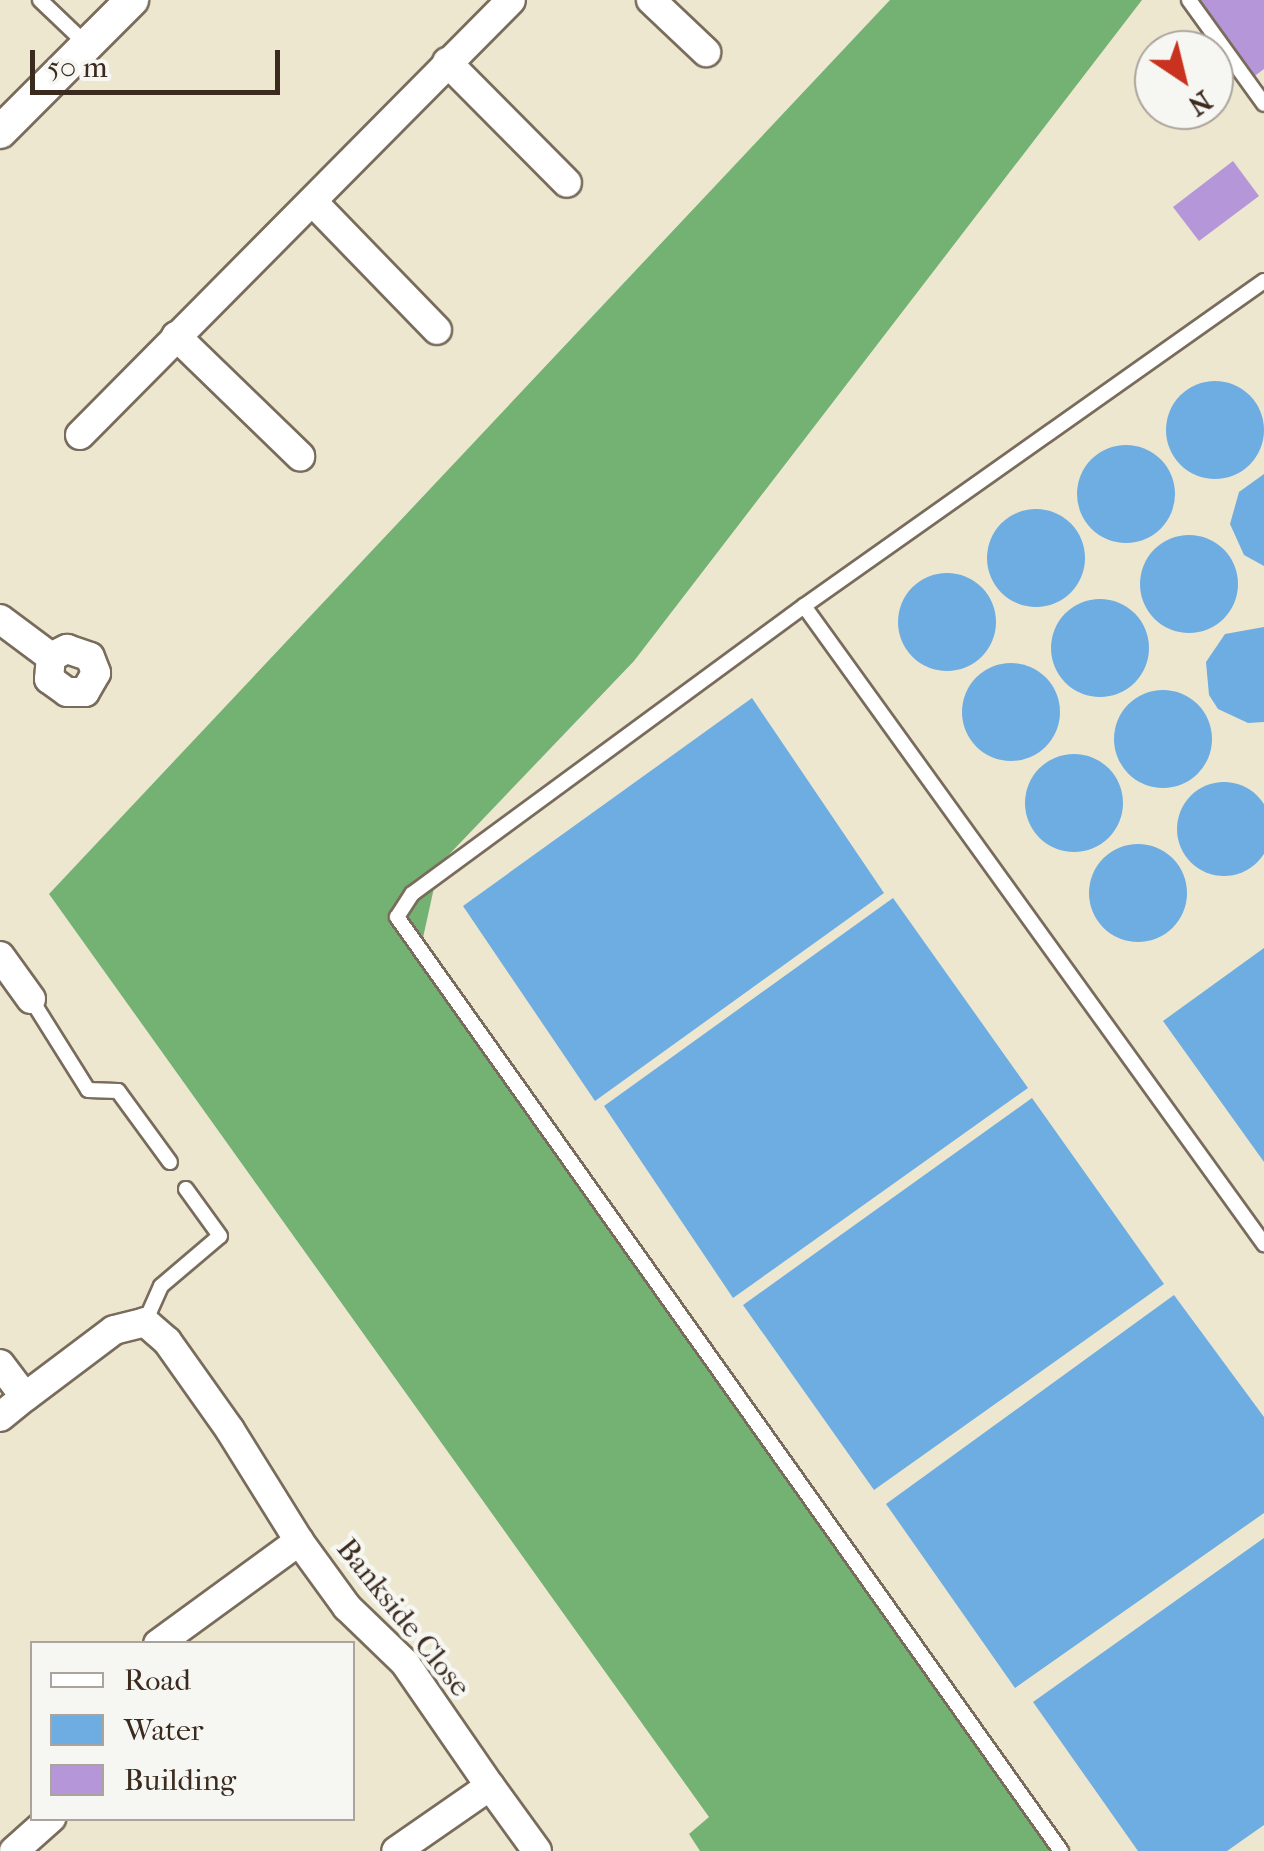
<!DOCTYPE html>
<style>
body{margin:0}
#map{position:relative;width:1264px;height:1851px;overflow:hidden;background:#ede7cf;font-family:"IM FELL French Canon",serif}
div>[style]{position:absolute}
.forest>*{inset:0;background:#74b274}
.water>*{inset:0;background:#6eade1}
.round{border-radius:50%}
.building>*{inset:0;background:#b596d9}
.roads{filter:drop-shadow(2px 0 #796c5c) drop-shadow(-2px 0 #796c5c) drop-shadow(0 2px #796c5c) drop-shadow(0 -2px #796c5c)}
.service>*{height:14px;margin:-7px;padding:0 7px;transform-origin:7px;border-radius:7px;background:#fff}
.minor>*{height:28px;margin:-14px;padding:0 14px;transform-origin:14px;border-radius:14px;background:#fff}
.tertiary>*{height:32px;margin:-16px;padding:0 16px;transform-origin:16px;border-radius:16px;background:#fff}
span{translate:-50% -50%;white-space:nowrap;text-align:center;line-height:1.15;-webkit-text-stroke:9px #f6f6f2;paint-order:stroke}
.street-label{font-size:30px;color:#3b2a1e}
.legend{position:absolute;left:30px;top:1641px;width:325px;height:180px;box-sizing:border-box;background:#f6f6f2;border:2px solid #aba49d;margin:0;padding:12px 18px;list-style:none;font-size:30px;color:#3b2a1e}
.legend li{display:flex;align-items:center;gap:20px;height:50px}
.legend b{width:50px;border:2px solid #aba49d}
.north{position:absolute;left:1134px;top:30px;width:100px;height:100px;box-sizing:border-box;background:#f6f6f2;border:2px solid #aba49d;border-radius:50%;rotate:145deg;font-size:28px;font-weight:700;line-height:40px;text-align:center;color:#3b2a1e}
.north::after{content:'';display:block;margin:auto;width:35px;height:45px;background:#c8321e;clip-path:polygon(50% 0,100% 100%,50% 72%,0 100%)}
.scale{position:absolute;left:30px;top:50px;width:250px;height:45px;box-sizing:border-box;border:5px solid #3b2a1e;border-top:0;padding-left:12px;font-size:30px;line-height:35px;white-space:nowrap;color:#3b2a1e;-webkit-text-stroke:8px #f6f6f2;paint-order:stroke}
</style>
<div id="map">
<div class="forest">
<i style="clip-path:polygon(890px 0,1142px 0,634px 661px,439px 865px,419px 956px,681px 1330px,1062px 1851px,700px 1851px,689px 1834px,709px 1817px,49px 894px)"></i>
</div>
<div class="water">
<i class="round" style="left:1166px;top:381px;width:98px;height:98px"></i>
<i class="round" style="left:1077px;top:445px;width:98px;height:98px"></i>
<i style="clip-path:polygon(1264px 474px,1264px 566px,1244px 555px,1230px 524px,1239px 492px)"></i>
<i class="round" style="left:987px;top:509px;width:98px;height:98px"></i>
<i class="round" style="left:1140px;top:535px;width:98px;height:98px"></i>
<i class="round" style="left:898px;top:573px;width:98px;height:98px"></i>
<i class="round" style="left:1051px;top:599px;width:98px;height:98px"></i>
<i style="clip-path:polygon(1264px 627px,1264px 722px,1248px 723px,1218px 709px,1209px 695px,1206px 662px,1225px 634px)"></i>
<i class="round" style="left:962px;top:663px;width:98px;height:98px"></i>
<i class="round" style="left:1114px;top:690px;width:98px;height:98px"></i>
<i style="clip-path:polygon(752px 698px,884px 893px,595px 1101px,463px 906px)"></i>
<i class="round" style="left:1025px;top:754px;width:98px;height:98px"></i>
<i class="round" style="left:1177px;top:782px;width:94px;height:94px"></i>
<i class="round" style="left:1089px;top:844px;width:98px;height:98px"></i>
<i style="clip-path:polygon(893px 898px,1028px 1088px,733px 1298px,604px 1106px)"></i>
<i style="clip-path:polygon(1264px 948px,1264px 1162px,1163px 1021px)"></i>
<i style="clip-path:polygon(1032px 1098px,1164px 1284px,874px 1490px,743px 1305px)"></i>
<i style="clip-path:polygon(1174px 1295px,1264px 1417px,1264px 1513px,1015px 1688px,886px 1504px)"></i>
<i style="clip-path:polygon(1264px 1538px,1264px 1825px,1227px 1851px,1138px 1851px,1033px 1702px)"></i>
</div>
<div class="building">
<i style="clip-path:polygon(1195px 0,1264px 0,1264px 69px,1252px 78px)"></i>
<i style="clip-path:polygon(1233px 161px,1259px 196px,1199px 241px,1173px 207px)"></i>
</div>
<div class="roads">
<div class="service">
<i style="left:40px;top:0;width:64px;rotate:43.7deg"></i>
<i style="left:1189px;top:0;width:128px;rotate:54.2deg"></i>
<i style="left:1264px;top:281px;width:563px;rotate:144.76deg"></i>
<i style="left:804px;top:606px;width:787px;rotate:54.21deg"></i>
<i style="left:804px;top:606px;width:486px;rotate:143.7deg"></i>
<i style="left:412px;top:894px;width:27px;rotate:123deg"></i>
<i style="left:397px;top:917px;width:1146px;rotate:54.59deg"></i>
<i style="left:31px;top:999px;width:107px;rotate:57.9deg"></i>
<i style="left:88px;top:1090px;width:30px;rotate:2deg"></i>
<i style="left:118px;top:1091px;width:88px;rotate:53.8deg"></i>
<i style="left:145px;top:1322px;width:39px;rotate:-66deg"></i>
<i style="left:161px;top:1286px;width:77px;rotate:-40.3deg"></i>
<i style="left:220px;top:1236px;width:58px;rotate:-125.9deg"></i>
</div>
<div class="minor">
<i style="left:651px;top:0;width:76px;rotate:43.4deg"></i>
<i style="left:447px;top:62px;width:170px;rotate:45.2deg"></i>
<i style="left:313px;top:202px;width:178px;rotate:45.9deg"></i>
<i style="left:176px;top:336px;width:173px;rotate:44.1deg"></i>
<i style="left:80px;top:435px;width:612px;rotate:-45.26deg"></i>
<i style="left:0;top:619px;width:64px;rotate:36.7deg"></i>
<i style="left:67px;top:649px;width:24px;rotate:19deg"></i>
<i style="left:90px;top:657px;width:17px;rotate:69deg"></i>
<i style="left:96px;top:673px;width:22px;rotate:120deg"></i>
<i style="left:85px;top:692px;width:18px;rotate:180deg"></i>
<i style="left:67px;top:692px;width:22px;rotate:-144deg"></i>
<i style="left:49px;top:679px;width:22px;rotate:-85deg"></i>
<i style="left:51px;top:657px;width:18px;rotate:-27deg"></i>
<i style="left:0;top:956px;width:53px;rotate:54.2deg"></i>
<i style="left:0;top:1364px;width:41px;rotate:52.9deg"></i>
<i style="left:25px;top:1397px;width:111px;rotate:-37deg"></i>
<i style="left:114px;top:1330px;width:32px;rotate:-14deg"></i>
<i style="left:145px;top:1322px;width:29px;rotate:41deg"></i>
<i style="left:167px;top:1341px;width:109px;rotate:54.7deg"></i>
<i style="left:230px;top:1430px;width:131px;rotate:58.1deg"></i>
<i style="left:0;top:1417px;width:32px;rotate:-39deg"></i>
<i style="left:158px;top:1644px;width:175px;rotate:-36.1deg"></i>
<i style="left:299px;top:1541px;width:82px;rotate:54deg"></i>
<i style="left:347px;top:1607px;width:81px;rotate:44deg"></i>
<i style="left:405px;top:1663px;width:150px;rotate:55.4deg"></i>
<i style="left:490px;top:1786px;width:114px;rotate:145.3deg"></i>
<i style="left:490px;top:1786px;width:80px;rotate:54.1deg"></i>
<i style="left:14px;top:1851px;width:50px;rotate:-41.7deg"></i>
</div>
<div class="tertiary">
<i style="left:0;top:132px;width:187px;rotate:-45deg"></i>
</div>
</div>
<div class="street-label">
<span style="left:403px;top:1618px;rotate:51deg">Bankside Close</span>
</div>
<ul class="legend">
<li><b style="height:12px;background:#fff"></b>Road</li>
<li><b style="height:28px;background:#6eade1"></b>Water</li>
<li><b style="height:28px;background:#b596d9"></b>Building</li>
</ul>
<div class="north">N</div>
<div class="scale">50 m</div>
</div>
